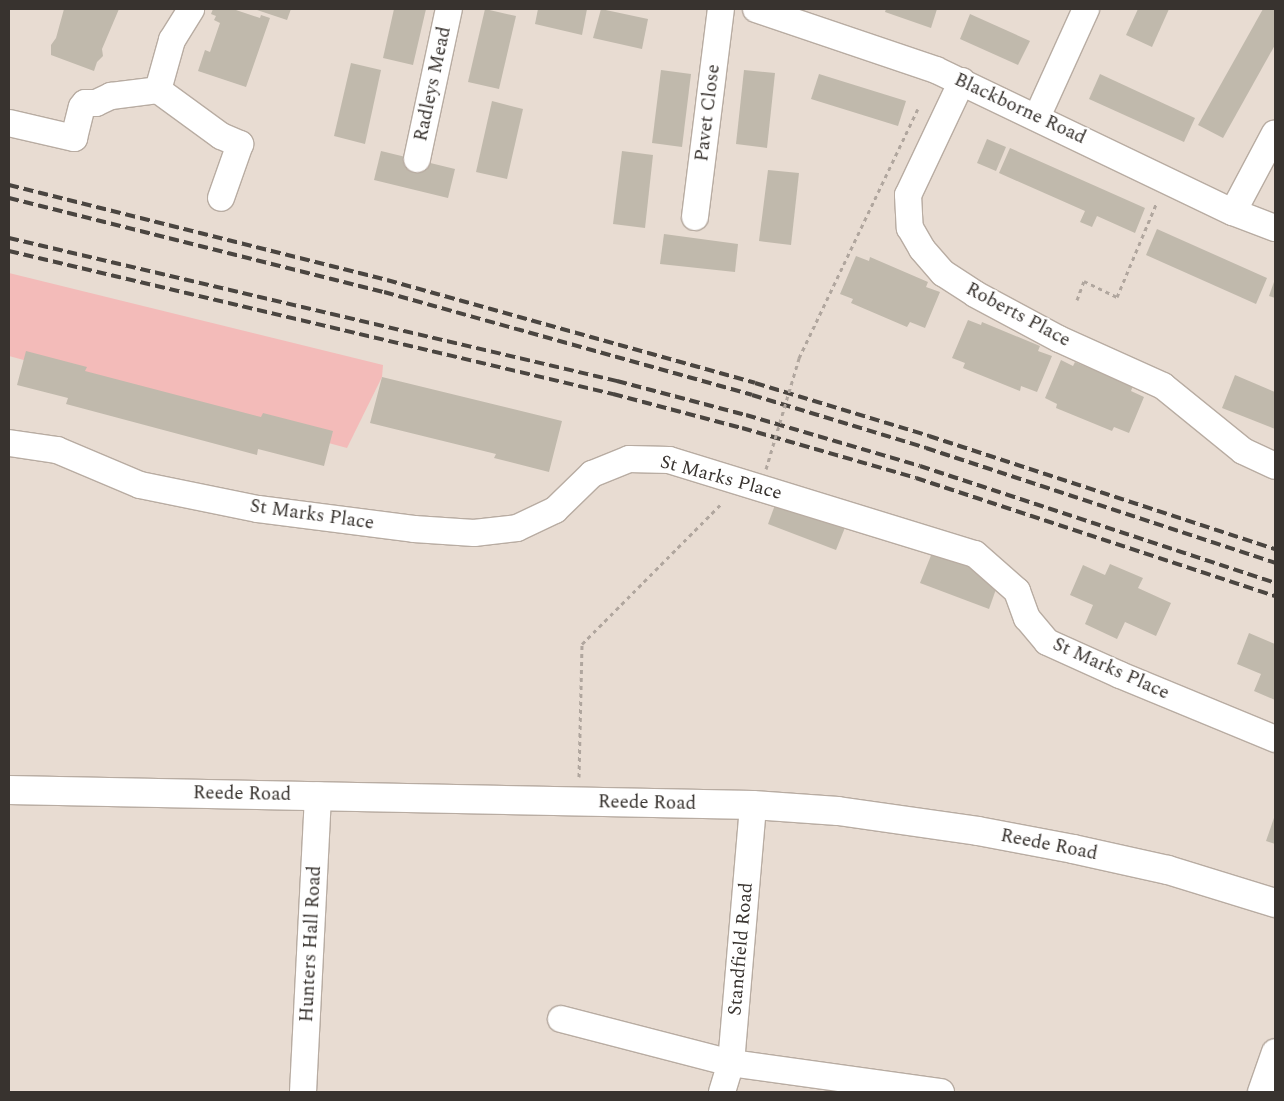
<!DOCTYPE html>
<style>
body{margin:0}
#map{position:relative;width:1284px;height:1101px;overflow:hidden;background:#e8dcd2;font-family:Spectral,serif}
div>[style]{position:absolute}
.green>*{inset:0;background:#f3bbb9}
.building>*{inset:0;background:#c0b9ac}
.path>*{height:3px;margin-top:-1.5px;transform-origin:0;background:repeating-linear-gradient(90deg,#b0a69e 0 4px,transparent 0 8px)}
.roads{filter:drop-shadow(1px 0 #b8aca2) drop-shadow(-1px 0 #b8aca2) drop-shadow(0 1px #b8aca2) drop-shadow(0 -1px #b8aca2)}
.minor>*{height:26px;margin:-13px;padding:0 13px;transform-origin:13px;border-radius:13px;background:#fff}
.tertiary>*{height:28px;margin:-14px;padding:0 14px;transform-origin:14px;border-radius:14px;background:#fff}
.rail>*{height:4px;margin-top:-2px;transform-origin:0;background:repeating-linear-gradient(90deg,#4a4540 0 10px,transparent 0 15px)}
.path-bridge>*{height:3px;margin-top:-1.5px;transform-origin:0;background:repeating-linear-gradient(90deg,#b0a69e 0 4px,transparent 0 8px)}
span{translate:-50% -50%;white-space:nowrap;text-align:center;line-height:1.15;-webkit-text-stroke:4px #fff;paint-order:stroke}
.street-label{font-size:19px;color:#38332f}
.frame{position:absolute;inset:0;border:10px solid #38332f;pointer-events:none}
</style>
<div id="map">
<div class="green">
<i style="clip-path:polygon(9px 273px,383px 365px,382px 377px,347px 448px,9px 356px)"></i>
</div>
<div class="building">
<i style="clip-path:polygon(64px 9px,119px 9px,102px 49px,103px 56px,97px 62px,94px 71px,51px 55px,51px 45px,56px 38px)"></i>
<i style="clip-path:polygon(213px 9px,233px 9px,260px 18px,261px 15px,270px 18px,246px 87px,198px 71px,205px 50px,210px 52px,220px 23px,214px 20px,216px 16px,211px 14px)"></i>
<i style="clip-path:polygon(254px 9px,291px 9px,287px 20px)"></i>
<i style="clip-path:polygon(394px 9px,426px 9px,413px 65px,383px 58px)"></i>
<i style="clip-path:polygon(485px 9px,516px 16px,499px 89px,468px 82px)"></i>
<i style="clip-path:polygon(538px 9px,587px 9px,582px 35px,535px 24px)"></i>
<i style="clip-path:polygon(601px 9px,648px 19px,642px 49px,593px 38px)"></i>
<i style="clip-path:polygon(886px 9px,937px 9px,931px 28px,885px 12px)"></i>
<i style="clip-path:polygon(1138px 9px,1169px 9px,1152px 47px,1126px 35px)"></i>
<i style="clip-path:polygon(1263px 9px,1275px 9px,1275px 45px,1223px 138px,1198px 125px)"></i>
<i style="clip-path:polygon(970px 14px,1030px 41px,1018px 65px,960px 39px)"></i>
<i style="clip-path:polygon(351px 63px,381px 70px,365px 144px,334px 136px)"></i>
<i style="clip-path:polygon(661px 70px,691px 74px,682px 147px,652px 143px)"></i>
<i style="clip-path:polygon(744px 70px,775px 73px,767px 148px,736px 144px)"></i>
<i style="clip-path:polygon(819px 74px,906px 101px,898px 126px,811px 99px)"></i>
<i style="clip-path:polygon(1100px 74px,1195px 118px,1184px 142px,1089px 99px)"></i>
<i style="clip-path:polygon(492px 101px,523px 109px,507px 179px,476px 172px)"></i>
<i style="clip-path:polygon(987px 139px,1006px 147px,996px 171px,977px 163px)"></i>
<i style="clip-path:polygon(1010px 148px,1145px 208px,1135px 233px,1097px 216px,1092px 227px,1080px 222px,1085px 211px,999px 173px)"></i>
<i style="clip-path:polygon(381px 151px,455px 169px,448px 198px,374px 180px)"></i>
<i style="clip-path:polygon(622px 151px,653px 155px,645px 228px,613px 224px)"></i>
<i style="clip-path:polygon(768px 170px,799px 173px,791px 245px,759px 241px)"></i>
<i style="clip-path:polygon(1157px 229px,1267px 278px,1256px 304px,1146px 255px)"></i>
<i style="clip-path:polygon(664px 234px,738px 244px,735px 272px,660px 264px)"></i>
<i style="clip-path:polygon(856px 256px,869px 261px,870px 257px,928px 282px,926px 287px,940px 292px,925px 328px,910px 322px,907px 327px,851px 303px,853px 299px,840px 294px)"></i>
<i style="clip-path:polygon(1275px 279px,1275px 298px,1269px 296px)"></i>
<i style="clip-path:polygon(968px 320px,981px 325px,982px 322px,1040px 346px,1038px 351px,1052px 356px,1037px 392px,1021px 386px,1020px 391px,963px 368px,965px 363px,952px 358px)"></i>
<i style="clip-path:polygon(26px 351px,87px 367px,85px 371px,261px 417px,263px 413px,333px 431px,324px 466px,258px 449px,257px 455px,66px 404px,68px 398px,17px 385px)"></i>
<i style="clip-path:polygon(1061px 360px,1073px 366px,1075px 362px,1133px 386px,1131px 391px,1144px 397px,1129px 433px,1114px 427px,1112px 431px,1056px 408px,1057px 404px,1045px 398px)"></i>
<i style="clip-path:polygon(1235px 375px,1275px 392px,1275px 429px,1222px 408px)"></i>
<i style="clip-path:polygon(382px 377px,562px 421px,549px 472px,494px 458px,496px 454px,370px 423px)"></i>
<i style="clip-path:polygon(779px 494px,848px 520px,836px 550px,768px 524px)"></i>
<i style="clip-path:polygon(932px 553px,1000px 578px,989px 609px,920px 583px)"></i>
<i style="clip-path:polygon(1110px 564px,1143px 578px,1138px 588px,1171px 603px,1156px 636px,1125px 622px,1117px 639px,1085px 624px,1093px 605px,1070px 595px,1083px 565px,1105px 575px)"></i>
<i style="clip-path:polygon(1249px 633px,1275px 644px,1275px 700px,1254px 691px,1261px 674px,1237px 664px)"></i>
<i style="clip-path:polygon(1275px 815px,1275px 844px,1266px 841px)"></i>
</div>
<div class="path">
<i style="left:1077px;top:300px;width:20px;rotate:-70deg"></i>
<i style="left:1084px;top:281px;width:37px;rotate:26deg"></i>
<i style="left:1117px;top:297px;width:103px;rotate:-67.2deg"></i>
<i style="left:799px;top:358px;width:276px;rotate:-64.5deg"></i>
<i style="left:579px;top:777px;width:133px;rotate:-88.7deg"></i>
<i style="left:582px;top:644px;width:199px;rotate:-45.2deg"></i>
</div>
<div class="roads">
<div class="minor">
<i style="left:756px;top:9px;width:190px;rotate:18.7deg"></i>
<i style="left:936px;top:70px;width:329px;rotate:25.6deg"></i>
<i style="left:1233px;top:212px;width:45px;rotate:20.9deg"></i>
<i style="left:962px;top:81px;width:126px;rotate:115.3deg"></i>
<i style="left:908px;top:195px;width:33px;rotate:87deg"></i>
<i style="left:910px;top:228px;width:24px;rotate:60deg"></i>
<i style="left:922px;top:249px;width:32px;rotate:49deg"></i>
<i style="left:943px;top:273px;width:38px;rotate:33deg"></i>
<i style="left:975px;top:294px;width:95px;rotate:28.2deg"></i>
<i style="left:1059px;top:339px;width:114px;rotate:24.3deg"></i>
<i style="left:1163px;top:386px;width:103px;rotate:39.1deg"></i>
<i style="left:1243px;top:451px;width:35px;rotate:25deg"></i>
<i style="left:158px;top:90px;width:52px;rotate:-74.4deg"></i>
<i style="left:172px;top:40px;width:36px;rotate:-58deg"></i>
<i style="left:1037px;top:117px;width:119px;rotate:-65.6deg"></i>
<i style="left:9px;top:123px;width:67px;rotate:13deg"></i>
<i style="left:74px;top:138px;width:32px;rotate:-76deg"></i>
<i style="left:82px;top:107px;width:5px;rotate:-53deg"></i>
<i style="left:85px;top:103px;width:11px"></i>
<i style="left:96px;top:103px;width:17px;rotate:-25deg"></i>
<i style="left:111px;top:96px;width:47px;rotate:-7.3deg"></i>
<i style="left:158px;top:90px;width:78px;rotate:36.1deg"></i>
<i style="left:221px;top:136px;width:21px;rotate:23deg"></i>
<i style="left:240px;top:144px;width:57px;rotate:109.4deg"></i>
<i style="left:417px;top:159px;width:153px;rotate:-78deg"></i>
<i style="left:1233px;top:212px;width:89px;rotate:-62deg"></i>
<i style="left:695px;top:217px;width:210px;rotate:-82.9deg"></i>
<i style="left:9px;top:443px;width:49px;rotate:8.3deg"></i>
<i style="left:57px;top:450px;width:90px;rotate:22.9deg"></i>
<i style="left:140px;top:485px;width:120px;rotate:11.5deg"></i>
<i style="left:258px;top:509px;width:157px;rotate:7.3deg"></i>
<i style="left:414px;top:529px;width:60px;rotate:3.8deg"></i>
<i style="left:474px;top:533px;width:43px;rotate:-6.6deg"></i>
<i style="left:517px;top:528px;width:42px;rotate:-25.3deg"></i>
<i style="left:555px;top:510px;width:52px;rotate:-44.2deg"></i>
<i style="left:592px;top:474px;width:40px;rotate:-22deg"></i>
<i style="left:629px;top:459px;width:40px;rotate:1.4deg"></i>
<i style="left:669px;top:460px;width:320px;rotate:17.1deg"></i>
<i style="left:975px;top:554px;width:56px;rotate:41.4deg"></i>
<i style="left:1017px;top:591px;width:29px;rotate:70deg"></i>
<i style="left:1027px;top:618px;width:31px;rotate:50deg"></i>
<i style="left:1047px;top:642px;width:80px;rotate:24.3deg"></i>
<i style="left:1120px;top:675px;width:168px;rotate:22.4deg"></i>
<i style="left:561px;top:1019px;width:176px;rotate:14.5deg"></i>
<i style="left:731px;top:1063px;width:212px;rotate:7.9deg"></i>
<i style="left:303px;top:1092px;width:297px;rotate:-87.1deg"></i>
<i style="left:722px;top:1092px;width:30px;rotate:-73deg"></i>
<i style="left:731px;top:1063px;width:259px;rotate:-85.1deg"></i>
<i style="left:1261px;top:1092px;width:42px;rotate:-70.7deg"></i>
</div>
<div class="tertiary">
<i style="left:9px;top:790px;width:744px;rotate:1.16deg"></i>
<i style="left:753px;top:805px;width:85px;rotate:4deg"></i>
<i style="left:838px;top:811px;width:141px;rotate:8.1deg"></i>
<i style="left:978px;top:831px;width:97px;rotate:10.7deg"></i>
<i style="left:1073px;top:849px;width:97px;rotate:12.5deg"></i>
<i style="left:1168px;top:870px;width:112px;rotate:17.1deg"></i>
</div>
</div>
<div class="rail">
<i style="left:9px;top:185px;width:390px;rotate:14.1deg"></i>
<i style="left:387px;top:280px;width:382px;rotate:15.6deg"></i>
<i style="left:755px;top:383px;width:182px;rotate:16.9deg"></i>
<i style="left:929px;top:436px;width:364px;rotate:18.1deg"></i>
<i style="left:9px;top:198px;width:387px;rotate:14.1deg"></i>
<i style="left:384px;top:292px;width:382px;rotate:15.6deg"></i>
<i style="left:752px;top:395px;width:182px;rotate:16.9deg"></i>
<i style="left:926px;top:448px;width:367px;rotate:18.2deg"></i>
<i style="left:9px;top:238px;width:625px;rotate:13.24deg"></i>
<i style="left:617px;top:381px;width:133px;rotate:14.8deg"></i>
<i style="left:746px;top:415px;width:181px;rotate:16.3deg"></i>
<i style="left:920px;top:466px;width:374px;rotate:18.2deg"></i>
<i style="left:9px;top:251px;width:621px;rotate:13.32deg"></i>
<i style="left:613px;top:394px;width:133px;rotate:14.8deg"></i>
<i style="left:742px;top:428px;width:181px;rotate:16deg"></i>
<i style="left:916px;top:478px;width:378px;rotate:18.2deg"></i>
</div>
<div class="path-bridge">
<i style="left:766px;top:469px;width:116px;rotate:-73.4deg"></i>
</div>
<div class="street-label">
<span style="left:433px;top:84px;rotate:-78deg">Radleys Mead</span>
<span style="left:1020px;top:109px;rotate:25deg">Blackborne Road</span>
<span style="left:708px;top:113px;rotate:-83deg">Pavet Close</span>
<span style="left:1018px;top:315px;rotate:28deg">Roberts Place</span>
<span style="left:721px;top:478px;rotate:15deg">St Marks Place</span>
<span style="left:312px;top:515px;rotate:8deg">St Marks Place</span>
<span style="left:1111px;top:669px;rotate:24deg">St Marks Place</span>
<span style="left:242px;top:794px;rotate:1deg">Reede Road</span>
<span style="left:647px;top:803px;rotate:1deg">Reede Road</span>
<span style="left:1049px;top:845px;rotate:11deg">Reede Road</span>
<span style="left:311px;top:944px;rotate:-87deg">Hunters Hall Road</span>
<span style="left:741px;top:949px;rotate:-85deg">Standfield Road</span>
</div>
<div class="frame"></div>
</div>
